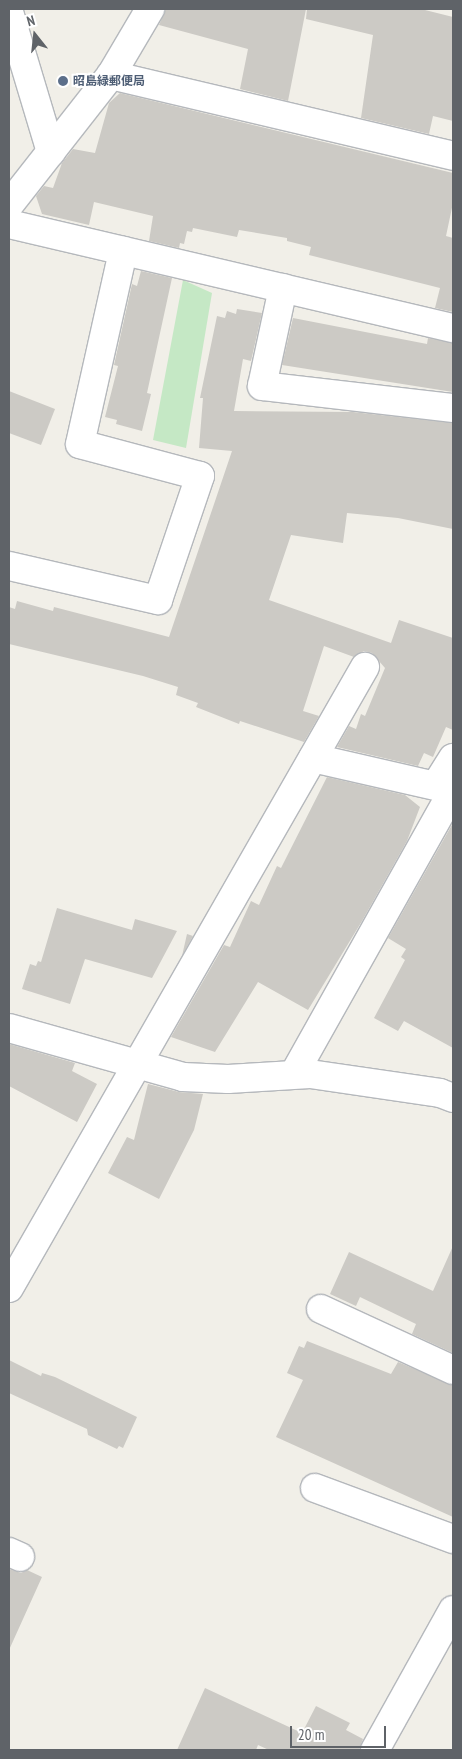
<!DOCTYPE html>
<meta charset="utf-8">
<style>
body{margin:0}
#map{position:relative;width:462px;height:1759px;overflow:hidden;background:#f1efe8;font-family:"PT Sans Narrow","Noto Sans JP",sans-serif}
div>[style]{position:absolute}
.green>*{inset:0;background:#c5e8c5}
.building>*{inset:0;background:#cccac5}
.roads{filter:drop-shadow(1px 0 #b5b8bc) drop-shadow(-1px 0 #b5b8bc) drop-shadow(0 1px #b5b8bc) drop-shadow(0 -1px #b5b8bc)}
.minor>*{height:28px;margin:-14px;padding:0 14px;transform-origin:14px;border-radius:14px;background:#fff}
.dots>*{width:14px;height:14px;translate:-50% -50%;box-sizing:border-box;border:2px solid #fff;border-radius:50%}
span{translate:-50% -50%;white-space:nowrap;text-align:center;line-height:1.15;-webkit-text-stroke:4px #fff;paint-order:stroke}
.service-label{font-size:12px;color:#4e5e75;font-weight:700}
.left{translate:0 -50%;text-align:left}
.frame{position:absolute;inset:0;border:10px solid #5f6368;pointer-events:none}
.north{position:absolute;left:10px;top:10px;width:50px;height:50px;-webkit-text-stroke:4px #fff;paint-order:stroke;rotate:344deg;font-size:14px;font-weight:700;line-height:20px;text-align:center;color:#5f6368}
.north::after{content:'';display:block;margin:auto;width:18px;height:22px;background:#5f6368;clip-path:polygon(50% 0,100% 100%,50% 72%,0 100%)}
.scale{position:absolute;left:290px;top:1726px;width:96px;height:22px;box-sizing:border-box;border:2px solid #5f6368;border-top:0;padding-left:6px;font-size:15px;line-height:18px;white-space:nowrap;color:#5f6368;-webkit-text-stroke:4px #fff;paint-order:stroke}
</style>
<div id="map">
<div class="green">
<i style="clip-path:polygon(183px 280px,212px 293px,186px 448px,153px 440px)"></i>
</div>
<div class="building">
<i style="clip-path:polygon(166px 9px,306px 9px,288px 101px,240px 89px,248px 49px,159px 25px)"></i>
<i style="clip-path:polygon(307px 9px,421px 9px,453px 17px,453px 121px,433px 116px,429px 134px,361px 118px,373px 35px,306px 19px)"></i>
<i style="clip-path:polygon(120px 93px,453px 173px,453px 203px,446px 236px,453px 238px,453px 312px,435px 308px,440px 288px,309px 255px,311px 247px,287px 241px,287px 238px,239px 230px,237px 237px,193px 228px,192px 232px,187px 231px,184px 244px,180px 243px,179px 248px,149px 241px,153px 216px,94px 202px,89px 225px,42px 214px,36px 196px,44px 186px,53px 188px,62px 163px,73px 149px,95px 153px,109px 103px)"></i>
<i style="clip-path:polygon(141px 271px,172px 278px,147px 393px,151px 394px,142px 431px,116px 424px,117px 420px,105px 417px,118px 366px,114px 365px,132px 284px,137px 286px)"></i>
<i style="clip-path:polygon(237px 309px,262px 313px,251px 361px,243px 359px,234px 411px,353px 412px,453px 423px,453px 529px,398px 518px,347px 513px,343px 543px,291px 535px,269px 600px,391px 643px,399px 620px,453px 638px,453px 730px,446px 727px,433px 757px,424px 753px,418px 766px,337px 747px,349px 726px,356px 729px,361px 714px,365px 716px,385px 668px,372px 653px,364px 651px,354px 657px,324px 646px,303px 711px,319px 716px,304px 742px,240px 721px,239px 724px,196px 707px,198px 703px,176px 695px,178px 687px,143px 676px,9px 644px,9px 607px,15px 609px,17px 601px,53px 611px,54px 607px,169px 637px,232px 451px,199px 448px,203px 398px,200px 398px,217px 316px,225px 318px,227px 311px,236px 314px)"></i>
<i style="clip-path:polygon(293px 318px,427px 344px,428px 338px,453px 343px,453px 392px,282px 365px)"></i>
<i style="clip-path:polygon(9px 391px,55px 409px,41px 445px,9px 433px)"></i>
<i style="clip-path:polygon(327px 777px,405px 795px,420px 807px,407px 841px,362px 921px,308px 1010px,258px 982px,215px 1052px,171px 1037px,224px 945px,230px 947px,251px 901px,259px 905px,277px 866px,281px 868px)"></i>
<i style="clip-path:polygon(453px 823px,453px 1048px,404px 1021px,398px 1031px,374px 1018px,405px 960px,401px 957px,406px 949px,388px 938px)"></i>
<i style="clip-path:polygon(57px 908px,132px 930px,135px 919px,177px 931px,152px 978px,85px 959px,70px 1004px,22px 989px,30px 964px,36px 966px,38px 961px,41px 962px)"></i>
<i style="clip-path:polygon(187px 934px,193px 936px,182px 956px)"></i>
<i style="clip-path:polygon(9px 1044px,75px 1063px,72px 1071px,97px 1084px,77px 1122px,9px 1086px)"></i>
<i style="clip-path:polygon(148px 1084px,179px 1092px,203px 1094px,194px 1130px,159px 1199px,108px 1173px,127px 1137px,134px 1140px)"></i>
<i style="clip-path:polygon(453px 1246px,453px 1353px,412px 1334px,416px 1324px,360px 1297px,356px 1306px,330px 1294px,349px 1252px,433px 1291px)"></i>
<i style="clip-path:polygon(307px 1341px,391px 1374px,398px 1362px,453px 1385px,453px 1517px,276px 1437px,303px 1380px,287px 1373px,299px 1346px,304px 1348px)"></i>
<i style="clip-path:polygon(9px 1360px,41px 1376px,42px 1373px,55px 1377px,137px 1417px,123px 1448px,119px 1446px,117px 1449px,88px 1435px,87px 1429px,9px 1393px)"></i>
<i style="clip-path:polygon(9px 1569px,21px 1573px,27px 1570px,42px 1577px,9px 1650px)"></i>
<i style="clip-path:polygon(205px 1688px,302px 1733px,316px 1706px,350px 1723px,346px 1730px,363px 1739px,359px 1750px,269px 1750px,258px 1745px,256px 1750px,177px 1750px)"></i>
</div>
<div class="roads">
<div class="minor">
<i style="left:9px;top:12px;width:146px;rotate:73.3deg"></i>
<i style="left:111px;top:75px;width:351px;rotate:13.3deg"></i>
<i style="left:9px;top:205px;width:165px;rotate:-51.9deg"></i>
<i style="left:111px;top:75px;width:77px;rotate:-59.4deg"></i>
<i style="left:9px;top:224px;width:456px;rotate:13.2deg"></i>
<i style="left:283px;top:288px;width:100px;rotate:102.1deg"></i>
<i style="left:262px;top:386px;width:192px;rotate:6.6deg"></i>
<i style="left:9px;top:566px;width:153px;rotate:12.9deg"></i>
<i style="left:158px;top:600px;width:131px;rotate:-71.3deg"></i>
<i style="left:200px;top:476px;width:124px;rotate:-165.1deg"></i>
<i style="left:80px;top:444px;width:198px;rotate:-77.4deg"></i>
<i style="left:313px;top:758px;width:144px;rotate:12.9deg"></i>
<i style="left:436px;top:785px;width:32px;rotate:-58deg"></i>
<i style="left:9px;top:1028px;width:181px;rotate:15.7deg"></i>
<i style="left:183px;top:1077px;width:45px;rotate:2.5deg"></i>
<i style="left:228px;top:1079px;width:82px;rotate:-3.5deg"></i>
<i style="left:310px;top:1074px;width:131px;rotate:8.3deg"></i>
<i style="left:440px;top:1093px;width:14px;rotate:21deg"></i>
<i style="left:294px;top:1074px;width:325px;rotate:-60.7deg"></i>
<i style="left:9px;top:1288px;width:716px;rotate:-60.18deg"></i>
<i style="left:321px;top:1309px;width:145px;rotate:24.8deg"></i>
<i style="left:315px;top:1488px;width:147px;rotate:20.3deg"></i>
<i style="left:9px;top:1552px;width:12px;rotate:24deg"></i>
<i style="left:375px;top:1750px;width:160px;rotate:-60.9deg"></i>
</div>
</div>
<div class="dots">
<i style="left:63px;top:81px;background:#5c6f8a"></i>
</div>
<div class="service-label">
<span class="left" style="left:73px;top:81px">昭島緑郵便局</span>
</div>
<div class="frame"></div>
<div class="north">N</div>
<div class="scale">20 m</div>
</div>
